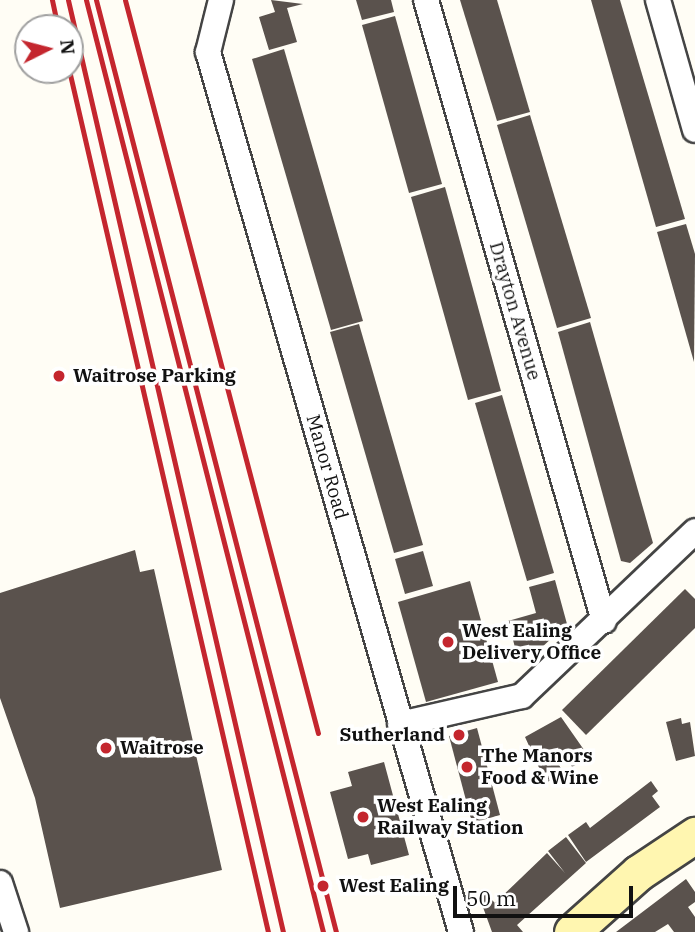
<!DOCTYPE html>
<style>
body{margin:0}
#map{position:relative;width:695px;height:932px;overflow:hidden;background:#fffdf5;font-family:"IBM Plex Serif",serif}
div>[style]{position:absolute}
.building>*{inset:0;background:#5a524d}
.roads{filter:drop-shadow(2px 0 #444) drop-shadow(-2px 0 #444) drop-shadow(0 2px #444) drop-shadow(0 -2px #444)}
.minor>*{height:24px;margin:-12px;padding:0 12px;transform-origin:12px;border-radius:12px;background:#fff}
.secondary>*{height:35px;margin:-17.5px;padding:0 17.5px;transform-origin:17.5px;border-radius:17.5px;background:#fff6b0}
.rail>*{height:5px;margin:-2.5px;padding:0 2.5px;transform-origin:2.5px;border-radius:2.5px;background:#c4262e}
.dots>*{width:19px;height:19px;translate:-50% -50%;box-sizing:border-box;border:4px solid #fff;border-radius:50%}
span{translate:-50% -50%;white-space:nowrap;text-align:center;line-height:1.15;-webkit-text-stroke:7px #fff;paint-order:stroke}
.street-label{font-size:19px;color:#111}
.poi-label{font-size:19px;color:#111;font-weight:700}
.left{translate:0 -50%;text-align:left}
.right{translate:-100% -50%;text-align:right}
.north{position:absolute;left:14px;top:14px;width:70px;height:70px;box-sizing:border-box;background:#fff;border:2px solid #a0a0a0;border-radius:50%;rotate:84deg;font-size:19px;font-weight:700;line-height:28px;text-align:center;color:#111}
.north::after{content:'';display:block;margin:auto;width:24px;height:32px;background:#c4262e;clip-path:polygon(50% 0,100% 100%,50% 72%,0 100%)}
.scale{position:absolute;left:453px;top:886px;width:180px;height:32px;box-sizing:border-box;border:4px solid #111;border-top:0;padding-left:9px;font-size:21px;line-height:24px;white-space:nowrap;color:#111;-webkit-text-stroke:5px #fff;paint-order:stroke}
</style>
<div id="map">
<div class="building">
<i style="clip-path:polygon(271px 0,303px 4px,287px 8px,297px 42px,269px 50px,259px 17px,275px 12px)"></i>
<i style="clip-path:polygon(356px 0,391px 0,394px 12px,362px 20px)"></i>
<i style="clip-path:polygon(460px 0,497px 0,530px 112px,497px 121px)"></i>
<i style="clip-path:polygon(591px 0,620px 0,685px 219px,656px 227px)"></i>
<i style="clip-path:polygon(395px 16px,442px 184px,409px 193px,362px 25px)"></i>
<i style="clip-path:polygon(284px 49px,363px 321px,331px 330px,252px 59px)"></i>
<i style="clip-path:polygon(530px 115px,591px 318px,557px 328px,497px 125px)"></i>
<i style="clip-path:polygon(445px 187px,501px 391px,468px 400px,411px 197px)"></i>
<i style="clip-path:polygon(686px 224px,695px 254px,694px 362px,657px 232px)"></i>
<i style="clip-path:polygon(590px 322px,653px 543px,630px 563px,621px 561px,558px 332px)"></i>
<i style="clip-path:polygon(359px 324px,423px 545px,394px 553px,330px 332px)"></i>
<i style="clip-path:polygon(502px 395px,554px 573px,527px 581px,475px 403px)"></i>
<i style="clip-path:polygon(135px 550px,140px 572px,154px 569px,222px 870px,60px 908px,35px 798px,0 698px,0 593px)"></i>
<i style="clip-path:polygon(423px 551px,433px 586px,405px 594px,395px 559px)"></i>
<i style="clip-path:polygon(555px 580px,567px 624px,540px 649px,517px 655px,508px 621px,536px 613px,529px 587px)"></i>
<i style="clip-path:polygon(470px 581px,498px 682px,426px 702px,398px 602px)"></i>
<i style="clip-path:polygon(685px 589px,695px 599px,695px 628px,586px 735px,562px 710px)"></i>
<i style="clip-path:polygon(561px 717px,589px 757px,572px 767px,563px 751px,554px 756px,563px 772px,546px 783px,525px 737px)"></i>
<i style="clip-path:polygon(681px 718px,682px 724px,690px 722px,695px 756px,676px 761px,666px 722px)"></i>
<i style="clip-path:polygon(477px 728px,500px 815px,472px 823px,449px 736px)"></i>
<i style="clip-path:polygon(384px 762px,409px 855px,371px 865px,368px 854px,348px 859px,330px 792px,352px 786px,348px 772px)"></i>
<i style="clip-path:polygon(651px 781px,658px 791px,652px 796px,660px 807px,586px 862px,568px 835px,586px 822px,590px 828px)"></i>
<i style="clip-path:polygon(566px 837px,586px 863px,517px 925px,523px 932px,492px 932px,480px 899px,486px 894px,495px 903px,547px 853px,565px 873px,548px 851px)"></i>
<i style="clip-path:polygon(686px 879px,695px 892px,695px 902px,688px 907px,695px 917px,695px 932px,674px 932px,668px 924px,655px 932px,616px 932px)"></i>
</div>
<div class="roads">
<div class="minor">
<i style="left:221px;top:0;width:54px;rotate:104deg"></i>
<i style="left:208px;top:52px;width:916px;rotate:73.96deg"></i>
<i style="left:426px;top:0;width:646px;rotate:74.01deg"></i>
<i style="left:658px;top:0;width:135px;rotate:74.1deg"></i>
<i style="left:400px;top:724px;width:125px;rotate:-12.9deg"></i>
<i style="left:522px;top:696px;width:239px;rotate:-43.6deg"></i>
<i style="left:0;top:883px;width:52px;rotate:71.9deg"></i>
</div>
<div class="secondary">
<i style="left:572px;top:932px;width:89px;rotate:-41.8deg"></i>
<i style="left:638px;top:873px;width:69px;rotate:-33.7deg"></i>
</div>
</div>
<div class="rail">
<i style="left:52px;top:0;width:29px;rotate:78deg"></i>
<i style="left:68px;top:0;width:956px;rotate:77.01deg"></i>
<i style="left:86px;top:0;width:962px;rotate:75.73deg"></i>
<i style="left:96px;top:0;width:962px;rotate:75.56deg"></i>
<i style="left:125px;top:0;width:758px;rotate:75.25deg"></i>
<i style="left:69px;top:70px;width:885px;rotate:77deg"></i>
</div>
<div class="dots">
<i style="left:59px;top:376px;background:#c4262e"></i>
<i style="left:448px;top:642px;background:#c4262e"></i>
<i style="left:459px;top:735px;background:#c4262e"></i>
<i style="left:106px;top:748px;background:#c4262e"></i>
<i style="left:467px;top:767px;background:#c4262e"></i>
<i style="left:363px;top:817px;background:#c4262e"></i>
<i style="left:323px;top:886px;background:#c4262e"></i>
</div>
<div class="street-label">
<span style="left:515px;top:311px;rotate:74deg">Drayton Avenue</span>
<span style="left:327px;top:467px;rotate:74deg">Manor Road</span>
</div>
<div class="poi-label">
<span class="left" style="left:73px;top:376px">Waitrose Parking</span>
<span class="left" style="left:462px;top:642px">West Ealing<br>Delivery Office</span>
<span class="right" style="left:445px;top:735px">Sutherland</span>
<span class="left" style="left:120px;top:748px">Waitrose</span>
<span class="left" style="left:481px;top:767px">The Manors<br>Food &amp; Wine</span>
<span class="left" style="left:377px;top:817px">West Ealing<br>Railway Station</span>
<span class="left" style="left:339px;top:886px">West Ealing</span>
</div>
<div class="north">N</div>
<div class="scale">50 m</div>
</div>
